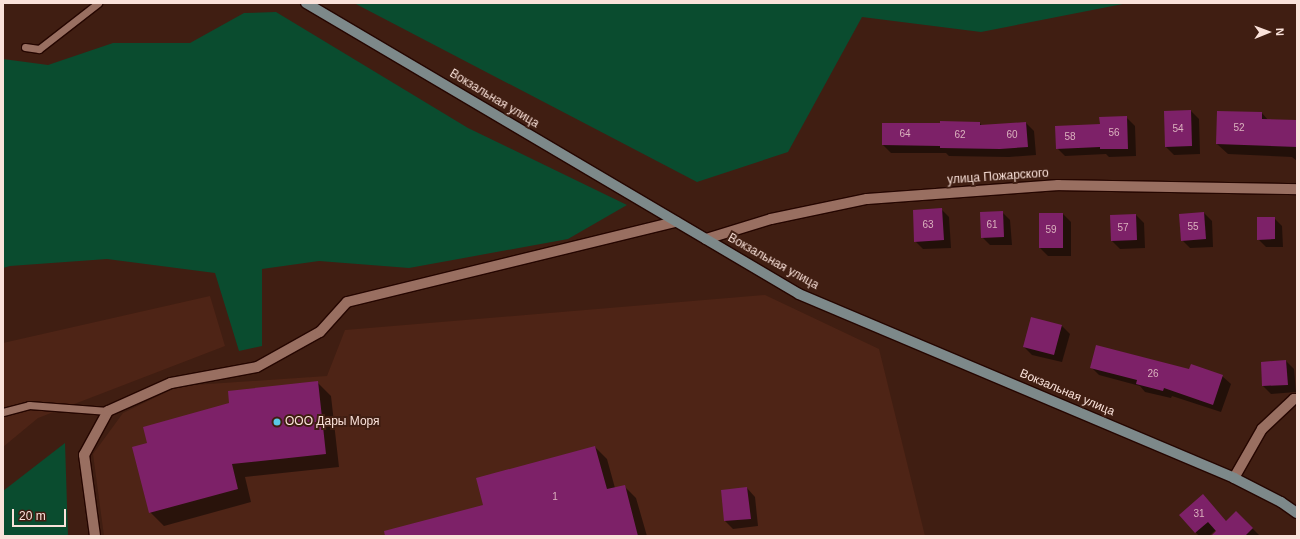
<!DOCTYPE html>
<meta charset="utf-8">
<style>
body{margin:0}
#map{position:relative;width:1300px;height:539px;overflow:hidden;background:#401e12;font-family:Arial,sans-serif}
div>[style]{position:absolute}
.built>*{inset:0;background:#4e2416}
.green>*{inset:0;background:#0a4c2f}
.shadow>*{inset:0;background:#0007}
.building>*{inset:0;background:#7d2168}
.roads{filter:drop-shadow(1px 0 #250600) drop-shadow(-1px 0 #250600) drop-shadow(0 1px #250600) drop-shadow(0 -1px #250600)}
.lane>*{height:7px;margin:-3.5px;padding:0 3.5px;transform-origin:3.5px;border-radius:3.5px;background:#996f61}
.street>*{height:10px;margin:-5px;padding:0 5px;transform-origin:5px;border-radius:5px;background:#996f61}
.secondary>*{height:10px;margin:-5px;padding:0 5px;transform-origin:5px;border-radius:5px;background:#7d898a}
.dots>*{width:11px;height:11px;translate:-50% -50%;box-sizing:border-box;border:2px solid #401e12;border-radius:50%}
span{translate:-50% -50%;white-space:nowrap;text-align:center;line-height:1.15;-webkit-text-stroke:4px #401e12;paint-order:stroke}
.number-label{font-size:10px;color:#dbb2be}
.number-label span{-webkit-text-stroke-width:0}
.street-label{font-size:12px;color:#fae2da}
.poi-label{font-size:12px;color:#fae2da}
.left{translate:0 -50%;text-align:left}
.frame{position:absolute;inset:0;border:4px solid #fae2da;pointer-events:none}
.north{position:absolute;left:1248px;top:12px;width:40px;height:40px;-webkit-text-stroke:3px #401e12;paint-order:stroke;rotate:89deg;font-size:11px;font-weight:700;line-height:16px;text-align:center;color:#fae2da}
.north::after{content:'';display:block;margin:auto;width:14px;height:18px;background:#fae2da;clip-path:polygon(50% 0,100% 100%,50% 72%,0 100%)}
.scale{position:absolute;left:12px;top:509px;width:54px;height:18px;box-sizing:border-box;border:2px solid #fae2da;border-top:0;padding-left:5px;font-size:12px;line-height:14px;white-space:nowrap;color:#fae2da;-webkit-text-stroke:3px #401e12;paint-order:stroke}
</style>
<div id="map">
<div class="built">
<i style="clip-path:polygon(765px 295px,879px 349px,925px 536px,104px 536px,93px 454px,123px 413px,179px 386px,327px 376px,345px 330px)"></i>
<i style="clip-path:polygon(210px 296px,225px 346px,38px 418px,3px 447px,3px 343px)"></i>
</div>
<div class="green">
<i style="clip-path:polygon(354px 3px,1128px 3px,981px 32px,862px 17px,788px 152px,697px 182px)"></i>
<i style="clip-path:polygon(276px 12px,468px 128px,627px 205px,568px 239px,409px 268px,319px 261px,262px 269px,262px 346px,239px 351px,215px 273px,107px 259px,10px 266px,3px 268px,3px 59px,48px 65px,113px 43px,190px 43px,244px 13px)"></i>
<i style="clip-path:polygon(65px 443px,68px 536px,3px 536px,3px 491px)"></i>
</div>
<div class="shadow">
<i style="clip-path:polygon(1191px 111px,1199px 119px,1200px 154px,1174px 155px,1166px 147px)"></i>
<i style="clip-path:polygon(1262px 113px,1268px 120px,1297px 121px,1297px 161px,1292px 157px,1228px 154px,1217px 144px)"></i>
<i style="clip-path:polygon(1127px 118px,1135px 126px,1136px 156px,1109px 157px,1106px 154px,1065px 156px,1057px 148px)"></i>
<i style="clip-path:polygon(980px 123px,982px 126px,1026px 123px,1034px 131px,1036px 155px,1009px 157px,949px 156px,946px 153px,891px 153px,883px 145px,883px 124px)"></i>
<i style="clip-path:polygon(941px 209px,949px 217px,951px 248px,923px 249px,915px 241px)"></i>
<i style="clip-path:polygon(1002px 212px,1010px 220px,1012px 245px,990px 245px,982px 237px)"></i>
<i style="clip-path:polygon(1204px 213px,1212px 221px,1213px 247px,1190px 248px,1182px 240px)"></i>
<i style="clip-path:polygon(1063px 214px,1071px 222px,1071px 256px,1048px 256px,1040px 248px)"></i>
<i style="clip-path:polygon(1136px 215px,1144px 223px,1145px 248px,1120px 249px,1112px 241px,1111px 216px)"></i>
<i style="clip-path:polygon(1274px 218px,1282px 226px,1283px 247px,1266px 247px,1258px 239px)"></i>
<i style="clip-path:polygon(1061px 325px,1070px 334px,1062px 362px,1032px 355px,1024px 347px)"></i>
<i style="clip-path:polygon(1286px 361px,1294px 369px,1296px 392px,1271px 394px,1263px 386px,1262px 363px)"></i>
<i style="clip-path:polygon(1091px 367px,1190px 370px,1222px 376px,1231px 384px,1221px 412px,1172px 396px,1171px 398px,1145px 392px,1140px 386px,1099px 375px)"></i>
<i style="clip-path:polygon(317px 382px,331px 396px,339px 467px,245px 477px,251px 502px,164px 526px,150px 512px,149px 444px)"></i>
<i style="clip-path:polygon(595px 447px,607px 459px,615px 488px,624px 486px,636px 498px,647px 536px,400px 536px,485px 505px)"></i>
<i style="clip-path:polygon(747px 488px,755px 497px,758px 526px,733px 529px,725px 521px,722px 491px)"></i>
<i style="clip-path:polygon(1203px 496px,1226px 522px,1236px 512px,1260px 536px,1223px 536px,1217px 529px,1209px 536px,1199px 536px,1180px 515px)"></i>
</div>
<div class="building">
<i style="clip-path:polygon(1191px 110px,1192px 146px,1165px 147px,1164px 111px)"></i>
<i style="clip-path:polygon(1217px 111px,1262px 112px,1262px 119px,1297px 120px,1297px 147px,1216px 144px)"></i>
<i style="clip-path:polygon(1127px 116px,1128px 149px,1100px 149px,1100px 147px,1056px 149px,1055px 126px,1100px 124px,1099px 117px)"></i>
<i style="clip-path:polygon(940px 121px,980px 122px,980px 125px,1026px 122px,1028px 147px,1000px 149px,940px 148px,940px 146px,882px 145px,882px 123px,940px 123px)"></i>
<i style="clip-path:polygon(942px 208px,944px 240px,914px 242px,913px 210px)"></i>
<i style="clip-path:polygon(1003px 211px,1004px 237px,981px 238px,980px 212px)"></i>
<i style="clip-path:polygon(1204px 212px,1206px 239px,1181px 241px,1179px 214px)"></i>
<i style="clip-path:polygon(1039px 213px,1063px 213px,1063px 248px,1039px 248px)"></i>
<i style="clip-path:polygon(1136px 214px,1137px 240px,1111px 241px,1110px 215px)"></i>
<i style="clip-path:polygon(1257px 217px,1275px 217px,1275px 239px,1257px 240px)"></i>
<i style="clip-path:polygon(1031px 317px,1062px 325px,1054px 355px,1023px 347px)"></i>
<i style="clip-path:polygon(1096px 345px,1189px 369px,1191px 364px,1223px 375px,1213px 405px,1164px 388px,1163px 391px,1136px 384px,1137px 380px,1090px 368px)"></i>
<i style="clip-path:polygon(1286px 360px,1288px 385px,1262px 386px,1261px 362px)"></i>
<i style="clip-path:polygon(318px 381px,326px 454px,232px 464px,238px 489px,149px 513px,132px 447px,147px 443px,143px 427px,229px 403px,228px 391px)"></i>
<i style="clip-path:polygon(595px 446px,607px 489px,625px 485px,638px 536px,385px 536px,384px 531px,483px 505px,476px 478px)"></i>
<i style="clip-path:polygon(747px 487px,751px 519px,724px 521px,721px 490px)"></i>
<i style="clip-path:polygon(1203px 494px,1226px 521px,1236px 511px,1253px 528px,1245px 536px,1211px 536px,1216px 531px,1208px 522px,1195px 533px,1179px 515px)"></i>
</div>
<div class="roads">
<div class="lane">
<i style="left:25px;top:47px;width:14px;rotate:8deg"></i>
<i style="left:39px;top:49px;width:75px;rotate:-37.9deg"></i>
<i style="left:3px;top:412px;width:27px;rotate:-15deg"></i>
<i style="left:29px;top:405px;width:79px;rotate:4.3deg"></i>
</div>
<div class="street">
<i style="left:706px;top:239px;width:68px;rotate:-17.1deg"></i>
<i style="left:771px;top:219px;width:98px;rotate:-11.8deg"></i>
<i style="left:867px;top:199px;width:192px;rotate:-4.2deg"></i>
<i style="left:1058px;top:185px;width:239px;rotate:1deg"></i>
<i style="left:1234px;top:478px;width:56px;rotate:-60.3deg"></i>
<i style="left:1262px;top:429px;width:44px;rotate:-43.2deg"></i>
<i style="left:1294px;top:399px;width:3px"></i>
<i style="left:95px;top:536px;width:82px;rotate:-97.7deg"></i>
<i style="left:84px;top:455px;width:50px;rotate:-61.4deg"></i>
<i style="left:108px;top:411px;width:69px;rotate:-24deg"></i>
<i style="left:171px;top:383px;width:87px;rotate:-10.5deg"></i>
<i style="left:257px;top:367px;width:72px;rotate:-29.1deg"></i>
<i style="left:320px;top:332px;width:40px;rotate:-48deg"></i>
<i style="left:347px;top:302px;width:339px;rotate:-13.7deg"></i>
</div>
<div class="secondary">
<i style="left:306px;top:3px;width:572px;rotate:30.55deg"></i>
<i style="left:799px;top:294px;width:472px;rotate:22.9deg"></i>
<i style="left:1234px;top:478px;width:53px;rotate:27.1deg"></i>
<i style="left:1281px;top:502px;width:19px;rotate:35deg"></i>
</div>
</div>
<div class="dots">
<i style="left:277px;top:422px;background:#5ac8e6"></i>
</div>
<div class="number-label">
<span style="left:1239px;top:128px">52</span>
<span style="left:1178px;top:129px">54</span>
<span style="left:1114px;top:133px">56</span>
<span style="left:905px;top:134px">64</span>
<span style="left:960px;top:135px">62</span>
<span style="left:1012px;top:135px">60</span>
<span style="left:1070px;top:137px">58</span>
<span style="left:928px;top:225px">63</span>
<span style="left:992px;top:225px">61</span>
<span style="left:1193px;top:227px">55</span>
<span style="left:1123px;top:228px">57</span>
<span style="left:1051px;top:230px">59</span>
<span style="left:1153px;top:374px">26</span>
<span style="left:555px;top:497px">1</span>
<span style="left:1199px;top:514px">31</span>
</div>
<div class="street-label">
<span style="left:494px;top:99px;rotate:31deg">Вокзальная улица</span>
<span style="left:998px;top:177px;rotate:-4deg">улица Пожарского</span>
<span style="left:773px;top:262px;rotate:29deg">Вокзальная улица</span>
<span style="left:1067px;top:393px;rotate:23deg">Вокзальная улица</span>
</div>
<div class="poi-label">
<span class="left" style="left:285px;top:422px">ООО Дары Моря</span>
</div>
<div class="frame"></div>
<div class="north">N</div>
<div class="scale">20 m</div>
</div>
